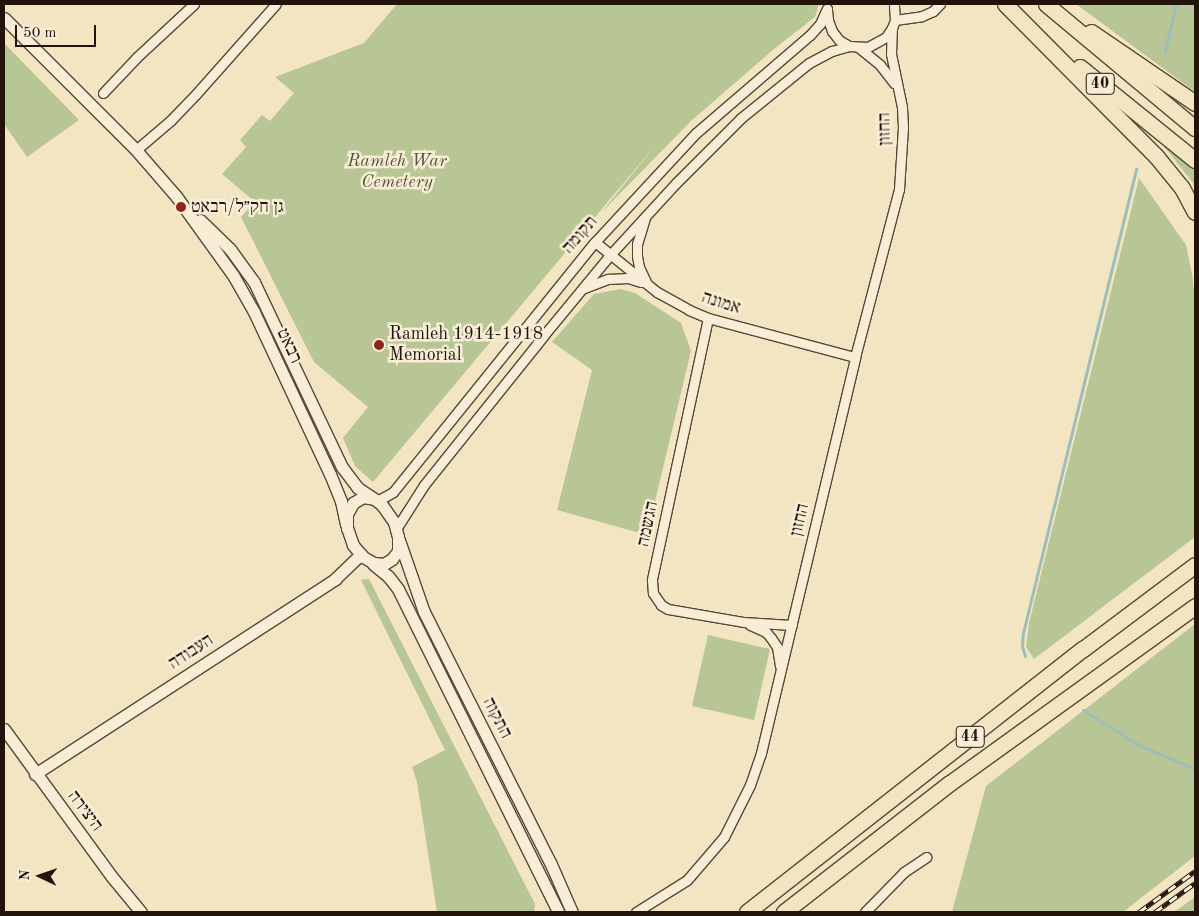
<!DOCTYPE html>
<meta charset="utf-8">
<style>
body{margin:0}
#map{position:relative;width:1199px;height:916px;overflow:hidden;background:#f4e5c2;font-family:"Old Standard TT","Frank Ruhl Libre",serif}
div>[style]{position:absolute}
.green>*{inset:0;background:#b8c595}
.stream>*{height:3px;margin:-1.5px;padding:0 1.5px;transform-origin:1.5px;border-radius:1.5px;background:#9cbeb8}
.roads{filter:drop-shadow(1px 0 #564839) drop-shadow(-1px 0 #564839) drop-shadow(0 1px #564839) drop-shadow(0 -1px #564839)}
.minor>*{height:9px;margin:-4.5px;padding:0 4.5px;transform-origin:4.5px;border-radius:4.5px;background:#f8eed7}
.tertiary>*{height:11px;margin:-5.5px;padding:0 5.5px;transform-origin:5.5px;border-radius:5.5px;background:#f8eed7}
.trunk>*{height:15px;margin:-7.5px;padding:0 7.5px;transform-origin:7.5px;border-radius:7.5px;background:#f4e5c2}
.rail>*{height:5px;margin-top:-2.5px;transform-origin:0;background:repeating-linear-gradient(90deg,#f8eed7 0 9px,#22140b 0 18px);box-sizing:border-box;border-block:1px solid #22140b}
.dots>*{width:14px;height:14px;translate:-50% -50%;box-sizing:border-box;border:2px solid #f8eed7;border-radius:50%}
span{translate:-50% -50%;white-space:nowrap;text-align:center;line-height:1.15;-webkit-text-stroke:5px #f8eed7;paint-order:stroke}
.shield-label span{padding:1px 4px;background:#f8eed7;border:1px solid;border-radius:4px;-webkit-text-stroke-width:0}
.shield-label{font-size:16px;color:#22140b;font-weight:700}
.street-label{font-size:18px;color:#22140b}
.park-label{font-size:18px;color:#56523b;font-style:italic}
.poi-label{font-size:18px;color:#22140b}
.left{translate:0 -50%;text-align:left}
.frame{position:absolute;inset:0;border:5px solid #22140b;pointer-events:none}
.north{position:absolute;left:15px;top:851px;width:50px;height:50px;-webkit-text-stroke:4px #f8eed7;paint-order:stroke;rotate:273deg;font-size:14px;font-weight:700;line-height:20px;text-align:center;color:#22140b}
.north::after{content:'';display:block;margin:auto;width:18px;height:22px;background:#22140b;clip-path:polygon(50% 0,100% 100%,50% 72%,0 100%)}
.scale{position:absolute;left:15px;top:25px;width:81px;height:22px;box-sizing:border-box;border:2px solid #22140b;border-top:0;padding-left:6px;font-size:15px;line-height:18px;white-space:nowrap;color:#22140b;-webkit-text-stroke:4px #f8eed7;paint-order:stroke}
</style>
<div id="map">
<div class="green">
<i style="clip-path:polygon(397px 4px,819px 4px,815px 17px,774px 49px,691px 121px,601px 213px,658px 142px,373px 482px,355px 466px,343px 438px,368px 407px,314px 362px,241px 217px,255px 202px,222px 174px,246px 147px,240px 140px,262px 115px,270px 121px,294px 93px,275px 77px,364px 43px)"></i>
<i style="clip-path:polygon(1076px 4px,1195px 4px,1195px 92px)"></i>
<i style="clip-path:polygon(4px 43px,79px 120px,27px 157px,4px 124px)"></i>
<i style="clip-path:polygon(1162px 144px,1195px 170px,1195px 188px,1193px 183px)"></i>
<i style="clip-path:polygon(1139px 178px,1186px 245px,1192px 274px,1195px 299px,1195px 537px,1034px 659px,1026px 647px,1029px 623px)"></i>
<i style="clip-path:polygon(621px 289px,635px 293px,681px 323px,691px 351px,647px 535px,557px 510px,592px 370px,552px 342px,594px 294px)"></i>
<i style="clip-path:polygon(369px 579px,535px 904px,534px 912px,437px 912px,417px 782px,412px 767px,445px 750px,361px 580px)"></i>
<i style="clip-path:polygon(1195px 624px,1195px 856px,1123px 912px,952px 912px,986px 786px)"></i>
<i style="clip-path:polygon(708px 635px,770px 649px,754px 720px,692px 706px)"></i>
<i style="clip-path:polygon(1195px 897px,1195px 912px,1174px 912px)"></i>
</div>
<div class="stream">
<i style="left:1165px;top:51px;width:48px;rotate:-76.8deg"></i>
<i style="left:1025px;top:656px;width:10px;rotate:-107deg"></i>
<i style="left:1022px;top:646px;width:13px;rotate:-86deg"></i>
<i style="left:1023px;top:633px;width:478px;rotate:-76.3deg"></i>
<i style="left:1083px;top:710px;width:66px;rotate:32deg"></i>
<i style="left:1139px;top:745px;width:61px;rotate:23.2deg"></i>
</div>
<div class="roads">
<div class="minor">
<i style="left:827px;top:10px;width:10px;rotate:84deg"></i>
<i style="left:828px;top:20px;width:12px;rotate:70deg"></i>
<i style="left:832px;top:31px;width:11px;rotate:52deg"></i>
<i style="left:839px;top:40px;width:12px;rotate:31deg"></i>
<i style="left:849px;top:46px;width:19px;rotate:3deg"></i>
<i style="left:868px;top:47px;width:21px;rotate:-29deg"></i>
<i style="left:886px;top:37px;width:11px;rotate:-56deg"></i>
<i style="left:892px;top:28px;width:9px;rotate:-69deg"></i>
<i style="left:895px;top:20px;width:16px;rotate:-94deg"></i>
<i style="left:895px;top:20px;width:27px;rotate:-8deg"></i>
<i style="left:922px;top:16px;width:12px;rotate:-24deg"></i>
<i style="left:933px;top:11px;width:10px;rotate:-45deg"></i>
<i style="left:858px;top:47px;width:28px;rotate:39deg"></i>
<i style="left:880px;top:65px;width:23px;rotate:52deg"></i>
<i style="left:103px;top:93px;width:50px;rotate:-46.6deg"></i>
<i style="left:137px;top:57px;width:78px;rotate:-42.9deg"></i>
<i style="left:136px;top:150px;width:45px;rotate:-40.5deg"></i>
<i style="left:170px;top:121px;width:37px;rotate:-46deg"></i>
<i style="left:196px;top:94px;width:120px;rotate:-48.4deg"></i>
<i style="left:645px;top:218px;width:27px;rotate:107deg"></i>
<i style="left:637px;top:244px;width:12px;rotate:90deg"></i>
<i style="left:637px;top:256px;width:11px;rotate:80deg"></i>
<i style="left:639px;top:267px;width:17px;rotate:65deg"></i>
<i style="left:595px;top:242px;width:80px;rotate:38.9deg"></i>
<i style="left:657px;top:292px;width:37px;rotate:29deg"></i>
<i style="left:689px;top:310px;width:21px;rotate:23deg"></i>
<i style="left:708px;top:318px;width:152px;rotate:14.9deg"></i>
<i style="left:584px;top:288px;width:26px;rotate:-21deg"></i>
<i style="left:608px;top:279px;width:20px;rotate:-3deg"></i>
<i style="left:628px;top:278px;width:14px;rotate:17deg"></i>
<i style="left:708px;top:318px;width:268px;rotate:102.1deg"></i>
<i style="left:652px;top:580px;width:13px;rotate:86deg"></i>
<i style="left:653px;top:593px;width:14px;rotate:56deg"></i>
<i style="left:661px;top:605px;width:8px;rotate:30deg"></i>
<i style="left:668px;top:609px;width:76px;rotate:9.8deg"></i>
<i style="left:743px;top:622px;width:49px;rotate:3.5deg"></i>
<i style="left:377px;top:501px;width:18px;rotate:-29deg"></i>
<i style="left:393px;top:492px;width:321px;rotate:-51.1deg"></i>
<i style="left:595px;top:242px;width:149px;rotate:-47.2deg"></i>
<i style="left:696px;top:133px;width:150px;rotate:-40.7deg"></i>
<i style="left:810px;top:35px;width:15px;rotate:-48deg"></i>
<i style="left:820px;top:24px;width:17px;rotate:-66deg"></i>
<i style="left:396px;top:529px;width:52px;rotate:-57.5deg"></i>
<i style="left:424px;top:485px;width:192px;rotate:-51.3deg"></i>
<i style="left:544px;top:335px;width:104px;rotate:-50.5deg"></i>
<i style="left:610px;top:255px;width:98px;rotate:-47.5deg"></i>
<i style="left:676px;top:183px;width:92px;rotate:-45deg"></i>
<i style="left:741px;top:118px;width:87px;rotate:-39deg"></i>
<i style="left:809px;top:63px;width:26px;rotate:-28deg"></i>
<i style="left:832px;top:51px;width:18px;rotate:-16deg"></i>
<i style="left:750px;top:625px;width:17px;rotate:24deg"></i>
<i style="left:766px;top:632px;width:8px;rotate:50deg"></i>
<i style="left:771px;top:638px;width:11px;rotate:56deg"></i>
<i style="left:777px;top:647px;width:19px;rotate:81deg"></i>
<i style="left:636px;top:912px;width:60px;rotate:-32.1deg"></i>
<i style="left:687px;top:880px;width:57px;rotate:-49.3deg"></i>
<i style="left:724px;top:837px;width:58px;rotate:-63.4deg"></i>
<i style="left:750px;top:785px;width:34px;rotate:-71deg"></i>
<i style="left:761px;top:753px;width:407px;rotate:-76.6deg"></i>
<i style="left:855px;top:357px;width:174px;rotate:-75.3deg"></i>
<i style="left:899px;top:189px;width:62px;rotate:-86.3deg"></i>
<i style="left:903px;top:127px;width:20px;rotate:-93deg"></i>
<i style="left:902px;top:107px;width:54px;rotate:-101.7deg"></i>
<i style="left:891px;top:54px;width:26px;rotate:-88deg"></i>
<i style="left:865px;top:912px;width:56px;rotate:-45.7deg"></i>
<i style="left:904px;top:872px;width:27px;rotate:-34deg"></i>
</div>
<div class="tertiary">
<i style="left:4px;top:18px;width:187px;rotate:45deg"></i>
<i style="left:136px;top:150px;width:61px;rotate:49deg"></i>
<i style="left:176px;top:196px;width:97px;rotate:54.2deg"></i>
<i style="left:233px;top:275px;width:43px;rotate:60.4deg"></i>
<i style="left:254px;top:312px;width:179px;rotate:64.9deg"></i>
<i style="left:330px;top:474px;width:29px;rotate:68deg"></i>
<i style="left:341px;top:501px;width:24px;rotate:78deg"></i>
<i style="left:200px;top:220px;width:42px;rotate:44deg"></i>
<i style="left:230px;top:249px;width:41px;rotate:54deg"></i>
<i style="left:254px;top:282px;width:205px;rotate:64.6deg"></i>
<i style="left:342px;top:467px;width:26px;rotate:53deg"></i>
<i style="left:358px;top:488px;width:23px;rotate:34deg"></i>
<i style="left:377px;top:501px;width:6px;rotate:39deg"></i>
<i style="left:382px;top:505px;width:21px;rotate:55deg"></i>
<i style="left:394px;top:522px;width:16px;rotate:75deg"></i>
<i style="left:398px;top:537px;width:14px;rotate:90deg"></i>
<i style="left:398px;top:551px;width:10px;rotate:127deg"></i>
<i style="left:392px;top:559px;width:9px;rotate:148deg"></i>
<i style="left:384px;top:564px;width:10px;rotate:-174deg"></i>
<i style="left:374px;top:563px;width:13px;rotate:-151deg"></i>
<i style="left:363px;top:557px;width:16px;rotate:-130deg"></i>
<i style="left:353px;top:545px;width:18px;rotate:-109deg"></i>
<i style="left:347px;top:528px;width:14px;rotate:-90deg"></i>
<i style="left:347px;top:514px;width:13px;rotate:-61deg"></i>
<i style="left:353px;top:503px;width:12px;rotate:-31deg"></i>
<i style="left:363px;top:497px;width:11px;rotate:10deg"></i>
<i style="left:399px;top:540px;width:76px;rotate:70.9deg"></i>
<i style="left:424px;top:612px;width:280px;rotate:63.3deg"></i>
<i style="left:550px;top:862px;width:55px;rotate:66.3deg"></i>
<i style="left:373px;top:564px;width:19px;rotate:39deg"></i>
<i style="left:388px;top:576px;width:16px;rotate:52deg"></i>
<i style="left:398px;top:589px;width:360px;rotate:63.6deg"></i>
<i style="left:4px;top:729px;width:183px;rotate:53.9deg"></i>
<i style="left:112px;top:877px;width:45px;rotate:50.4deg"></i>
<i style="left:35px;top:774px;width:358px;rotate:-33deg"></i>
<i style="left:335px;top:579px;width:36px;rotate:-44deg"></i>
</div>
<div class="trunk">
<i style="left:1005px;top:4px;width:214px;rotate:45.2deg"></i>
<i style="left:1156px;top:156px;width:41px;rotate:50.9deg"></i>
<i style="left:1182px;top:188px;width:27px;rotate:62deg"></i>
<i style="left:1046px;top:4px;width:194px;rotate:39.8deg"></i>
<i style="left:1091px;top:32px;width:126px;rotate:34.3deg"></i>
<i style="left:1080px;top:67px;width:148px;rotate:39deg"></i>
<i style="left:747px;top:912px;width:427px;rotate:-38.1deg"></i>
<i style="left:1083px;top:649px;width:140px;rotate:-36.9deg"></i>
<i style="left:784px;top:912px;width:210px;rotate:-37.9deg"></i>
<i style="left:950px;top:783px;width:302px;rotate:-35.8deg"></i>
</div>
</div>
<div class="rail">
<i style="left:1139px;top:912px;width:69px;rotate:-36.2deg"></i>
<i style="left:1155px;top:912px;width:49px;rotate:-35.9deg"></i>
</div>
<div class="dots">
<i style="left:181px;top:207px;background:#8f2418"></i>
<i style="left:379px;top:345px;background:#8f2418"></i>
</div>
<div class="shield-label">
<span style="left:1100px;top:84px">40</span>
<span style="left:970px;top:737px">44</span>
</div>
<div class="street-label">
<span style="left:885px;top:129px;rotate:-91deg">החזון</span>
<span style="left:580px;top:235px;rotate:-49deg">תקומה</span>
<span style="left:721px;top:303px;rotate:18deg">אמונה</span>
<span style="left:289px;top:346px;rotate:65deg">רבאט</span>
<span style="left:800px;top:520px;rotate:-77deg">החזון</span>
<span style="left:648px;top:524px;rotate:-78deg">הגשמה</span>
<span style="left:191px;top:652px;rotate:-33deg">העבודה</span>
<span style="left:497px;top:718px;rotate:63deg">התקוה</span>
<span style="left:85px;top:811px;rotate:53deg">היצירה</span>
</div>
<div class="park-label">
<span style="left:397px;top:172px">Ramleh War<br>Cemetery</span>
</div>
<div class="poi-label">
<span class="left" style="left:191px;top:207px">גן חק״ל/רבאט</span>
<span class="left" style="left:389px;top:345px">Ramleh 1914-1918<br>Memorial</span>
</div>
<div class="frame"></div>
<div class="north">N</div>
<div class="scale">50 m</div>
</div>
